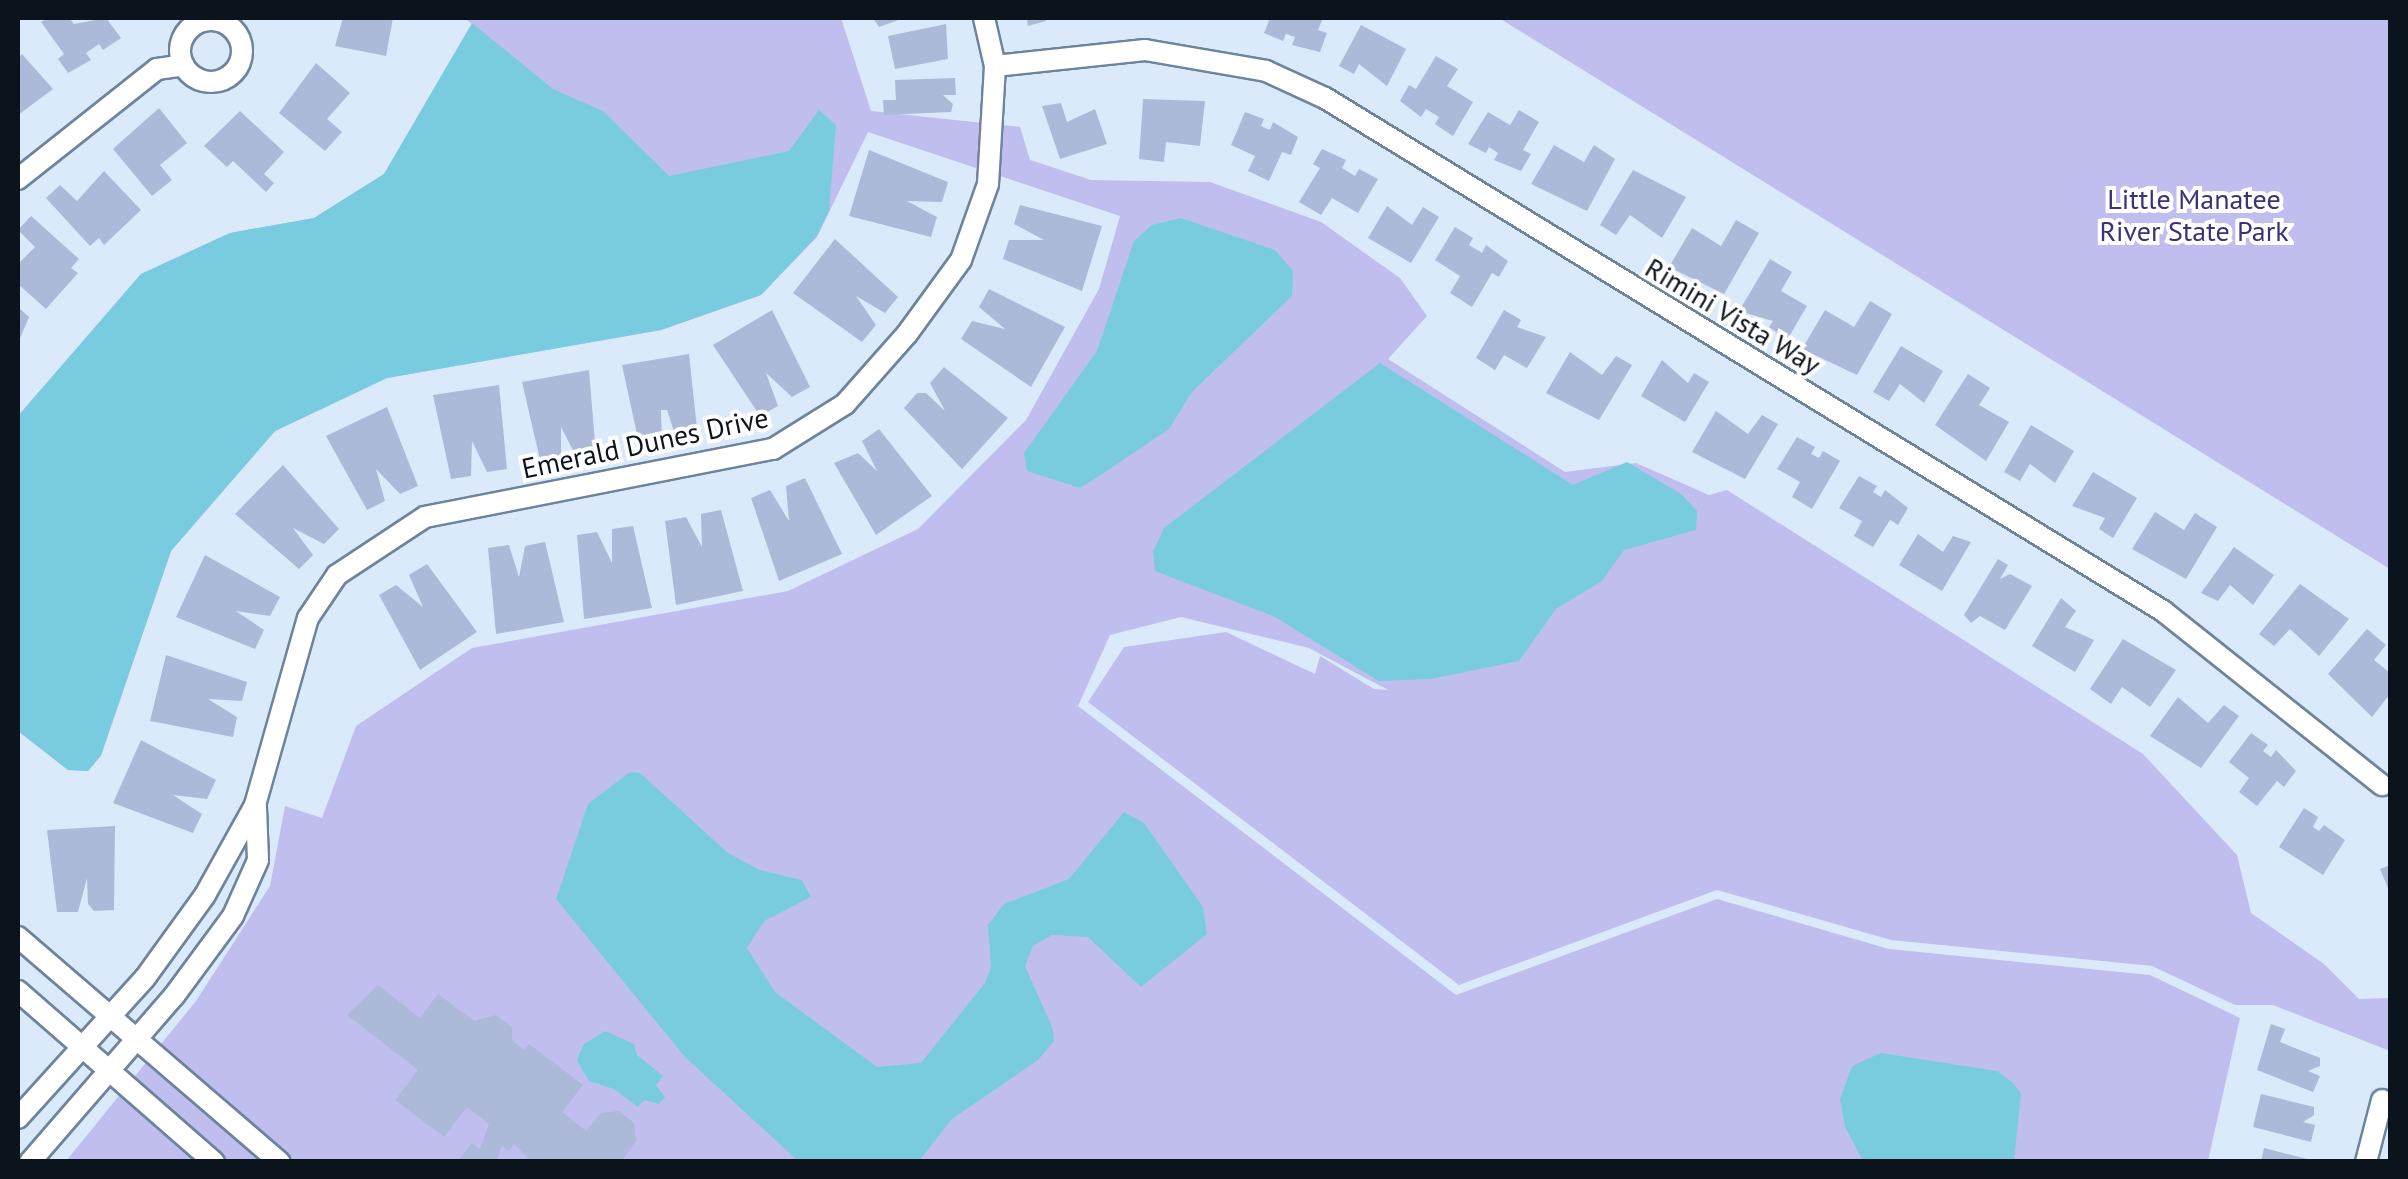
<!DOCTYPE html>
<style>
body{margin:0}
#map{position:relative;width:2408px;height:1179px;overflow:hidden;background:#dbeafa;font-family:"PT Sans",sans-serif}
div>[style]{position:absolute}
.green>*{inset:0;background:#c0beee}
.water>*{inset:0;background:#79ccdf}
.building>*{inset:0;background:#adb9d8}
.roads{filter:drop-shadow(2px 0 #6d849c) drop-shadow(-2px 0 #6d849c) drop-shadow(0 2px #6d849c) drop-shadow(0 -2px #6d849c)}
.minor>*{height:20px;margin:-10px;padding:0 10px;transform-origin:10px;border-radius:10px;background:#fff}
.minor>.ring{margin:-10px;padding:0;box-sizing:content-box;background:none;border:20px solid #fff;border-radius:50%}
span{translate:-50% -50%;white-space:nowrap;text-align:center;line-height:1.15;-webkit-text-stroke:8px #fff;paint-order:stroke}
.park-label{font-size:28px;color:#3c3077}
.street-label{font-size:28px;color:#0b131d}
.frame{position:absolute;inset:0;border:20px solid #0b131d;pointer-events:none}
</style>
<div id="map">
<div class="green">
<i style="clip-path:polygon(464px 18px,841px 18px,871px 111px,1020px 127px,1030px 160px,1091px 180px,1210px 182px,1321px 222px,1400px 278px,1427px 316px,1388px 359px,1565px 472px,1636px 463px,1709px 495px,1727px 490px,2143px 754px,2237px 855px,2251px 913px,2324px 964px,2359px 999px,2390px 998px,2390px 1051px,2273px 1005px,2235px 1005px,2152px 966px,1891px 940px,1717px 890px,1459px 985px,1088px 702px,1124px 647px,1226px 632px,1315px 674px,1320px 656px,1374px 689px,1388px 690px,1309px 648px,1181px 617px,1110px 635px,1078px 706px,1456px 995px,1717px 899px,1889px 949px,2150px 975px,2240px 1018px,2208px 1161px,66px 1161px,196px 1001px,270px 886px,285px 806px,322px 818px,356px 726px,472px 648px,788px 591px,918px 529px,1026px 420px,1099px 289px,1120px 216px,868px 132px,817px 237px,761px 295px,661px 330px,387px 378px,275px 431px,171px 551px,101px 756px,88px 771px,68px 770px,18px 731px,18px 416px,141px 274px,230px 233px,314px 218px,384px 174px,472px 24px)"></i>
<i style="clip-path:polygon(1499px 18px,2390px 18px,2390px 569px)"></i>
</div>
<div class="water">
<i style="clip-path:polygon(472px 23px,553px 89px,603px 111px,669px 176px,789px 151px,819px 110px,836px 125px,829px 211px,817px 236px,761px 295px,661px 330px,387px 378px,275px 431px,171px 551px,101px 755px,88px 771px,68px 770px,18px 731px,18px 416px,141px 274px,230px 233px,314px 218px,384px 174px)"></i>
<i style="clip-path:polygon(1181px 218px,1275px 250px,1293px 271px,1292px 296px,1192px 392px,1169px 429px,1102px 474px,1080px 488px,1027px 471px,1024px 453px,1097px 351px,1134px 241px,1152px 225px)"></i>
<i style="clip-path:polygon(1380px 363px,1573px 485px,1627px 462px,1681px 494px,1697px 511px,1696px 530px,1624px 550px,1602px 581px,1556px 609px,1519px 661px,1431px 679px,1379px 681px,1275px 617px,1155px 571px,1153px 552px,1164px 528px)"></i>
<i style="clip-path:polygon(630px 772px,640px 773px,728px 853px,760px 870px,802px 880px,811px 897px,764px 921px,747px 948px,775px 992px,877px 1067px,921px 1063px,985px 983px,991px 968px,988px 925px,1004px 904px,1069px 879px,1124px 812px,1144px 823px,1203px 907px,1207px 934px,1141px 987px,1088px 937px,1052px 935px,1033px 946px,1025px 966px,1053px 1029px,1054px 1041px,1038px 1060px,952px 1119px,919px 1161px,798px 1161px,685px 1057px,556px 899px,588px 804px)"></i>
<i style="clip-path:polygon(605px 1031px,634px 1044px,637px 1055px,663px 1076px,656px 1085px,665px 1097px,659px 1104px,644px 1100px,638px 1107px,614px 1089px,589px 1081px,577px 1060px,584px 1044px)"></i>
<i style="clip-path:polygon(1881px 1053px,1997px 1071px,2012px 1082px,2021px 1093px,2014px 1161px,1863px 1161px,1845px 1127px,1840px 1099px,1852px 1066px)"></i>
</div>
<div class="building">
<i style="clip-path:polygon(48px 18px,69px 18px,74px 24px,106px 18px,121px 38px,103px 50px,99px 44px,86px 53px,91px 60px,68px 73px,58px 59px,64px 54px,41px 22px)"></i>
<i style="clip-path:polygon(343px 18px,393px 18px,386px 56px,335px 46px)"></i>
<i style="clip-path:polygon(873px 18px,904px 18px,879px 27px)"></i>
<i style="clip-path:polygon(1027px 18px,1046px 18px,1046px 21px,1028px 26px)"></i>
<i style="clip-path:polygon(1270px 18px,1323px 18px,1318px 30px,1327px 33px,1320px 52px,1292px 45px,1295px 37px,1286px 34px,1283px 41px,1264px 33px)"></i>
<i style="clip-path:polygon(946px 24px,948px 59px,895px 69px,888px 36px)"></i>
<i style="clip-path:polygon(1361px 25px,1406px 49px,1387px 86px,1359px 64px,1354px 74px,1339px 66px)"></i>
<i style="clip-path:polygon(22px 54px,53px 89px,18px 115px,18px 58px)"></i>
<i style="clip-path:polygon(1436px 56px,1458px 69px,1447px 86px,1473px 102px,1453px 136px,1435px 124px,1439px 117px,1426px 109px,1421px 117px,1400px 101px,1409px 85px,1416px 89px)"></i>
<i style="clip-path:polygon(316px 63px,350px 93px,327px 119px,342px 132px,325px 151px,279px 113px)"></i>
<i style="clip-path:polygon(955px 78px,956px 95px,943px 95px,953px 104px,951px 112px,884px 115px,883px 100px,896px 100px,895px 80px)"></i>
<i style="clip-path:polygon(1143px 99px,1205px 101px,1200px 146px,1166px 142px,1164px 162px,1139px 159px)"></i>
<i style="clip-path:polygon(1061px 103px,1067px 122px,1095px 109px,1107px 144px,1060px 159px,1042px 106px)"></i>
<i style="clip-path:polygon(159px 108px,187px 143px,160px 165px,172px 180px,152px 196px,113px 149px)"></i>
<i style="clip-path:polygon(1519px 110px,1539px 122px,1523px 150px,1531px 154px,1521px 171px,1494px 160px,1498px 153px,1489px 147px,1486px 153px,1468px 144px,1488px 112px,1510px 125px)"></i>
<i style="clip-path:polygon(240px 111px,284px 152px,264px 174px,274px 183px,266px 192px,233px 161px,227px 167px,204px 146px)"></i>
<i style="clip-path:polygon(1245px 112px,1264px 119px,1261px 126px,1270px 130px,1273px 122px,1298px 137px,1291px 155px,1282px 152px,1269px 181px,1248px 171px,1255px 156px,1231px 145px)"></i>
<i style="clip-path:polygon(1554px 145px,1584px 162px,1594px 145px,1615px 159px,1587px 211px,1531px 184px)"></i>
<i style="clip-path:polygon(1322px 149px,1346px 160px,1342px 168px,1355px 176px,1359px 169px,1378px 179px,1358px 213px,1332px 198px,1321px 215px,1299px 202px,1320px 168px,1313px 164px)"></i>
<i style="clip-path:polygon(869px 150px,948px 182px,942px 202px,907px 201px,937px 217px,931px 237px,849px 216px)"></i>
<i style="clip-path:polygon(1633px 170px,1686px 197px,1662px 238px,1630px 215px,1616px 235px,1600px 225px)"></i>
<i style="clip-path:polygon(104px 171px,141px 210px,104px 245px,99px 238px,90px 246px,46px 198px,60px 185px,77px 201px)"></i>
<i style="clip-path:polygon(1020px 205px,1102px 226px,1082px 291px,1003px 259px,1009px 240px,1044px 240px,1014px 224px)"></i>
<i style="clip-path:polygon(1387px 206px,1412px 225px,1423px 207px,1439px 217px,1411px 263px,1368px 238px)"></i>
<i style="clip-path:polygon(31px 216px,79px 259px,71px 268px,78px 273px,46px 309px,18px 284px,18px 264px,35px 247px,18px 230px)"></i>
<i style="clip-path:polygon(1736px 220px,1759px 233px,1724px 294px,1669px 267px,1692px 228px,1721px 246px)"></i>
<i style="clip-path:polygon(1455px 227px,1473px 238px,1469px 245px,1482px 253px,1486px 245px,1508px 261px,1499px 277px,1492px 273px,1472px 307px,1450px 293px,1460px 276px,1435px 260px)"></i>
<i style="clip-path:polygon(835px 239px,898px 297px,885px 313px,856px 296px,876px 325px,862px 342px,793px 293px)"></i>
<i style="clip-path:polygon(1770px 259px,1792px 272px,1781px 291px,1807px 306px,1787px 340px,1769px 327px,1773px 321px,1739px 311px)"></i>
<i style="clip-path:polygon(989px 289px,1065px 327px,1031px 387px,961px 339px,972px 321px,1005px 329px,979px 307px)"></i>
<i style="clip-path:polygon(1870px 301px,1892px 314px,1857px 375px,1802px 349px,1825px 310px,1854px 327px)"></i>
<i style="clip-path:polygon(18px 307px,29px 317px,18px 343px)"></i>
<i style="clip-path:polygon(772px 310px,810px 387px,792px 397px,766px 373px,778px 406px,760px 416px,713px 345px)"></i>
<i style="clip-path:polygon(1504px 310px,1521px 320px,1517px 327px,1546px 337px,1527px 368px,1504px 355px,1495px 370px,1476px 358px)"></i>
<i style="clip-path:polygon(1901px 346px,1943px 371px,1924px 403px,1900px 384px,1889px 401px,1873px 392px)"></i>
<i style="clip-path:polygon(1570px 352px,1602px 375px,1616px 356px,1632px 365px,1599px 420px,1546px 393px)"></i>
<i style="clip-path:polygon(689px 354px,698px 438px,677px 441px,667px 410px,661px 410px,662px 444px,640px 448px,622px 365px)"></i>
<i style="clip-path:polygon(1662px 360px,1688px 383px,1694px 373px,1709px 382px,1685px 422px,1641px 396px)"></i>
<i style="clip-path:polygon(944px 367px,1008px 418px,962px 469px,904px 408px,917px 393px,926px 393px,945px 411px,930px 383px)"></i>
<i style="clip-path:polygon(589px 370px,596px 455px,577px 458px,561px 427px,561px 461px,541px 464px,522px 382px)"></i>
<i style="clip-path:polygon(1968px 374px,1990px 388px,1979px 405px,2009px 422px,1986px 461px,1935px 425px)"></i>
<i style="clip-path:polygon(499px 385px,507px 469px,487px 472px,472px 441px,471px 476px,451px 479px,433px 395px)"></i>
<i style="clip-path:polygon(387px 407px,418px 486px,400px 494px,376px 469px,385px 501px,367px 510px,326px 436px)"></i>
<i style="clip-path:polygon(1716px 411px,1748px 434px,1762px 415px,1778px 424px,1745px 479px,1692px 452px)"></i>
<i style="clip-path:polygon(2031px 425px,2074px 451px,2055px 483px,2030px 464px,2020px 481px,2004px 472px)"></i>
<i style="clip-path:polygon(879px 429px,932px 496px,876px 535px,834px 463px,858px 453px,877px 471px,862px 441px)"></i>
<i style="clip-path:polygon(1797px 437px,1815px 447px,1811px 454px,1819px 458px,1823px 451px,1840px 461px,1812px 509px,1792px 497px,1800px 482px,1777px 469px)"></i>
<i style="clip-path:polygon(283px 465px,339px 529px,324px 544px,293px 528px,313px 555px,299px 569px,235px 514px)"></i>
<i style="clip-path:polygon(2093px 472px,2137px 498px,2113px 538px,2099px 529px,2105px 518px,2072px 506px)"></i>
<i style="clip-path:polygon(1859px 476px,1877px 486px,1873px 492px,1881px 497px,1885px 490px,1908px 508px,1898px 525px,1890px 520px,1873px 547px,1854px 536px,1862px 521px,1839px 508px)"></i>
<i style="clip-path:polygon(805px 478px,842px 554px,779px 581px,751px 498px,770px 490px,789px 521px,786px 486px)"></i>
<i style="clip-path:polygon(721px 510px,743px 591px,676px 605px,665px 521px,686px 517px,702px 547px,701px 514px)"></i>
<i style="clip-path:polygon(2155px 512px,2184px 530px,2195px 513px,2217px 527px,2186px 579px,2132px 549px)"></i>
<i style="clip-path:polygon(633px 526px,652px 608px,584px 619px,577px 535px,597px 532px,612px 563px,612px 529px)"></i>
<i style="clip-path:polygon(1918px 534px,1943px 552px,1953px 536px,1971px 542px,1942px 591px,1899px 565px)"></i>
<i style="clip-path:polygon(545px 542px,564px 622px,496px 634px,488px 548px,509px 545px,519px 577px,525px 546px)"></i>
<i style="clip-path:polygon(2234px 547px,2274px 575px,2253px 605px,2230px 585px,2218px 601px,2201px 593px)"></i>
<i style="clip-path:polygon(205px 555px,280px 597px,270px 616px,236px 611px,264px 630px,255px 649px,176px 617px)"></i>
<i style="clip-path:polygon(1998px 559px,2008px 565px,2000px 579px,2010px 574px,2032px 586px,2005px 630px,1980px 616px,1971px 623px,1964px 615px)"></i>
<i style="clip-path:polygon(427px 564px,477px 632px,420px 670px,379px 595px,396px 585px,423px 607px,409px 575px)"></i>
<i style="clip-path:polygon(2300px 584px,2349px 619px,2319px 656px,2290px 629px,2274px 646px,2259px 634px)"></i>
<i style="clip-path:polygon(2061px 598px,2076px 611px,2065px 627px,2094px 640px,2075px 672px,2032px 646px)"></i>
<i style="clip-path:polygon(2367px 629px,2386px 645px,2374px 660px,2390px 673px,2390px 694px,2372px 717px,2328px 674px)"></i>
<i style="clip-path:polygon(2123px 639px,2176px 670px,2150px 707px,2122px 687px,2111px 704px,2090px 689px)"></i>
<i style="clip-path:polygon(166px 655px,247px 682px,242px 701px,208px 699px,237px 717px,233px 737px,150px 721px)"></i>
<i style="clip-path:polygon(2178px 697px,2208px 723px,2224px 705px,2239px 716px,2201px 768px,2150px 736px)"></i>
<i style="clip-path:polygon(2251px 733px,2268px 745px,2263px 751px,2271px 757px,2276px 750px,2296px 771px,2284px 787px,2277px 781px,2257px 806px,2239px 792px,2249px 778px,2229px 762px)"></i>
<i style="clip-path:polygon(141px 740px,216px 780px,207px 799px,173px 795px,202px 814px,193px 833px,113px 803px)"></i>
<i style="clip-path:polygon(2304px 808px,2318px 817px,2313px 827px,2319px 831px,2324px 825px,2345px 840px,2323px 875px,2279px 847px)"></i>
<i style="clip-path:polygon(115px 826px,114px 910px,94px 911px,88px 904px,87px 878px,78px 912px,57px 912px,47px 830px)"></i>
<i style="clip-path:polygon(2390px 865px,2390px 893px,2380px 869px)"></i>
<i style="clip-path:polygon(378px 985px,420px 1018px,438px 994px,474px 1021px,496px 1015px,512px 1027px,512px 1040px,524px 1050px,529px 1044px,583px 1085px,562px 1112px,586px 1131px,601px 1113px,619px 1111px,634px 1123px,636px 1141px,621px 1162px,532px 1162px,514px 1144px,509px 1151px,502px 1146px,496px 1162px,457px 1162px,472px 1143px,480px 1149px,489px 1124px,467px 1107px,444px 1137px,395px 1100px,418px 1070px,347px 1015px)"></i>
<i style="clip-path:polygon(2271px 1024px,2285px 1029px,2280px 1042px,2320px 1058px,2320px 1066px,2308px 1071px,2320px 1076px,2313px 1092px,2257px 1070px)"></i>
<i style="clip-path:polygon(2261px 1094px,2314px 1107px,2314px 1115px,2303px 1122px,2315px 1125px,2311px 1142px,2253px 1127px)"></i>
<i style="clip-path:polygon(2264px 1148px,2311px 1160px,2310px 1162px,2261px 1162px)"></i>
</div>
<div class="roads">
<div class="minor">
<i class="ring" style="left:180px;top:20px;width:42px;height:42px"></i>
<i style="left:995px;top:66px;width:151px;rotate:-6.1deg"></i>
<i style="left:1145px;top:50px;width:123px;rotate:9.8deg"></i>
<i style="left:1266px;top:71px;width:65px;rotate:24.6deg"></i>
<i style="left:1325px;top:98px;width:983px;rotate:31.47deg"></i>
<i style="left:2163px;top:611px;width:280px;rotate:38.5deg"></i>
<i style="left:18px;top:179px;width:177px;rotate:-38.4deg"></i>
<i style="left:157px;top:69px;width:27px;rotate:-8deg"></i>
<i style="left:18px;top:937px;width:345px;rotate:40.7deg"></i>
<i style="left:18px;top:991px;width:260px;rotate:41.1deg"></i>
<i style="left:18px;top:1118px;width:189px;rotate:-47.8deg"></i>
<i style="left:145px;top:978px;width:102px;rotate:-54.1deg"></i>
<i style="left:205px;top:895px;width:103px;rotate:-60.9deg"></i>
<i style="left:255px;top:805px;width:194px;rotate:-74.2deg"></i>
<i style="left:308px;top:618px;width:52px;rotate:-56deg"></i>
<i style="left:337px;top:575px;width:105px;rotate:-33.4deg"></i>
<i style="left:425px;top:517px;width:355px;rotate:-11.1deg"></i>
<i style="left:773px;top:449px;width:85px;rotate:-32deg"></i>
<i style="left:845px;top:404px;width:94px;rotate:-48.5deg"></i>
<i style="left:907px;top:334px;width:92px;rotate:-53.9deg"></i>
<i style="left:961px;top:260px;width:81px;rotate:-70.4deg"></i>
<i style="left:988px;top:184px;width:118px;rotate:-86.6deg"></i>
<i style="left:995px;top:66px;width:49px;rotate:-102.9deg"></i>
<i style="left:30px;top:1162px;width:220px;rotate:-49.1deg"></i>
<i style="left:174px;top:996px;width:99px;rotate:-53.6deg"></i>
<i style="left:233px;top:916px;width:61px;rotate:-65.9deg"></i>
<i style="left:258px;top:860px;width:53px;rotate:-92.2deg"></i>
<i style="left:2366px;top:1162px;width:64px;rotate:-75.5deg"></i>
</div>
</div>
<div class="park-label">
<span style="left:2194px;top:215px">Little Manatee<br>River State Park</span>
</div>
<div class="street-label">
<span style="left:1733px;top:316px;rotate:31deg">Rimini Vista Way</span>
<span style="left:645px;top:443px;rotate:-12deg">Emerald Dunes Drive</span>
</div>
<div class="frame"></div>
</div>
